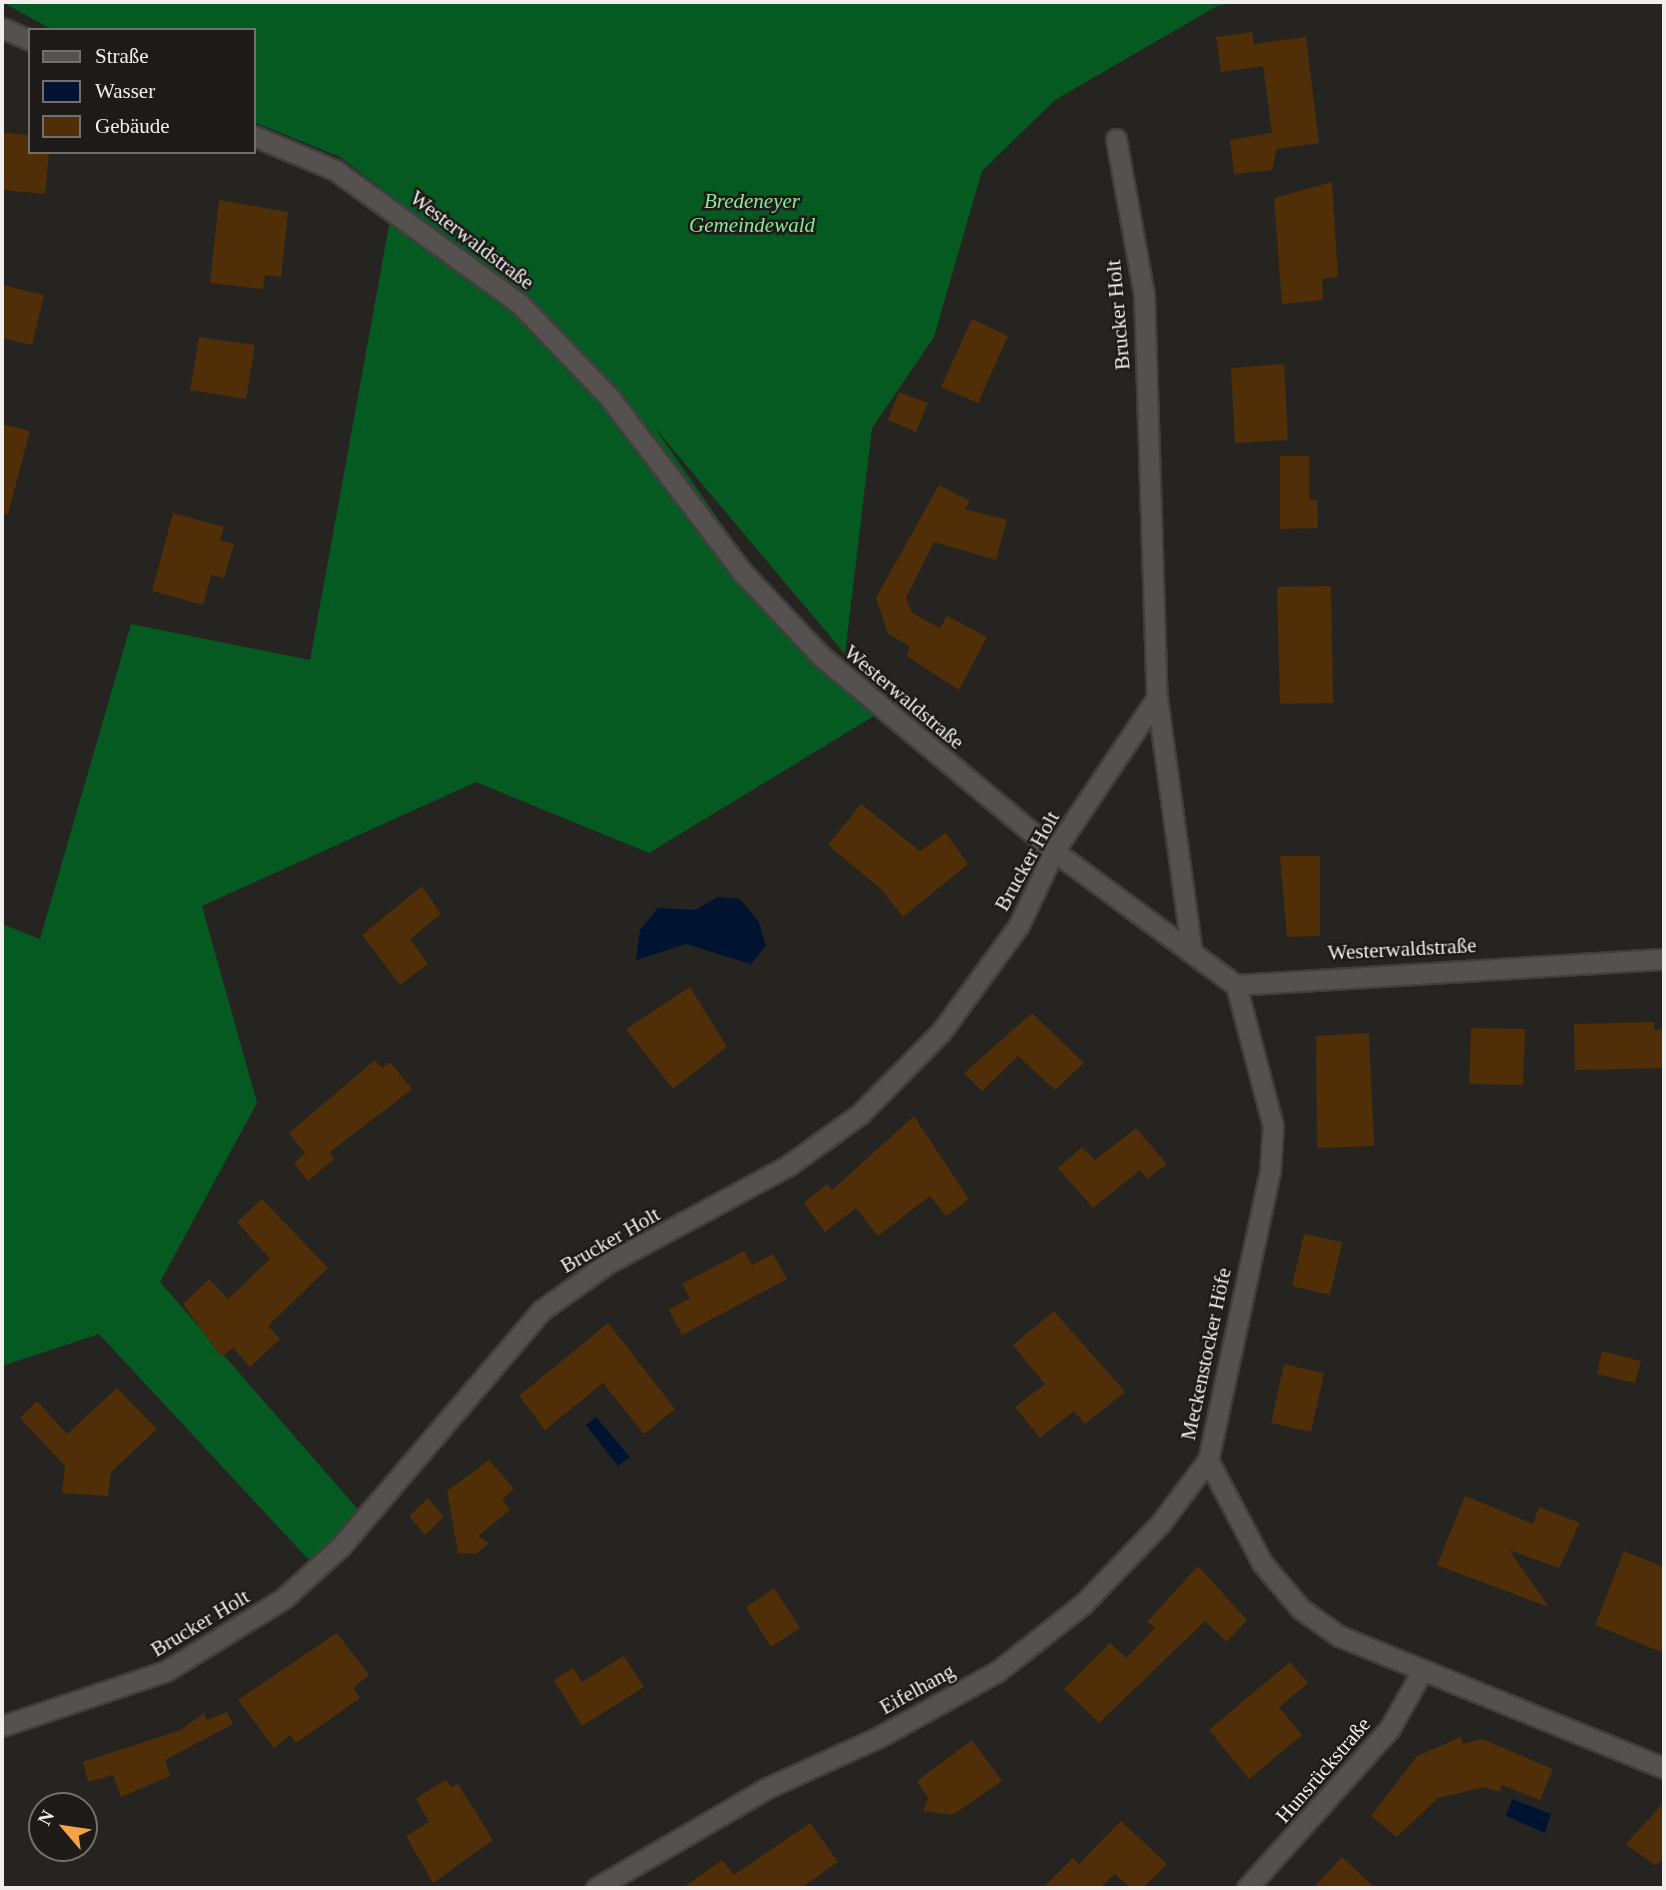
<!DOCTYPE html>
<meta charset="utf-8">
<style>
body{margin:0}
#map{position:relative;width:1666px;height:1890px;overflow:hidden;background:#262421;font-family:Georgia,serif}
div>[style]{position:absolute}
.forest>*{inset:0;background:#055a22}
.water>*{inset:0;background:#001432}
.building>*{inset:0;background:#4f2e08}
.roads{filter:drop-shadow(2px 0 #413f3d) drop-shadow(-2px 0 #413f3d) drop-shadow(0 2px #413f3d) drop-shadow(0 -2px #413f3d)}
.minor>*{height:19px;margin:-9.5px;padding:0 9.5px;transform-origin:9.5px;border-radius:9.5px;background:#54514e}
span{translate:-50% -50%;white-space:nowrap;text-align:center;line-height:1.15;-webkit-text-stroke:5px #1d1a18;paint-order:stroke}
.park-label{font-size:21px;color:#89ea98;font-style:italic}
.street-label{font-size:21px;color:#f1efed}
.frame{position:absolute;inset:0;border:4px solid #f1efed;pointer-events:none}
.legend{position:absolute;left:28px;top:28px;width:228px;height:126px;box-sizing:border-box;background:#1d1a18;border:2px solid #726f6d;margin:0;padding:9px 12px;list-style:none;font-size:21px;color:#f1efed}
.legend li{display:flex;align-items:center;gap:14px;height:35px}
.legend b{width:35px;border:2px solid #726f6d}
.north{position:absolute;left:28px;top:1792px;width:70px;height:70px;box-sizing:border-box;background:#1d1a18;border:2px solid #726f6d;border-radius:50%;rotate:299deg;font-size:19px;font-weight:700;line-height:28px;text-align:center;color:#f1efed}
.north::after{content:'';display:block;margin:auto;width:24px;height:32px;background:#f6a246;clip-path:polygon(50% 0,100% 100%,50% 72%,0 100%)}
</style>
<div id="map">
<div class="forest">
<i style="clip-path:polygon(2px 2px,1238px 2px,1217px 6px,1055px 100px,982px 171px,934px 337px,872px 428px,845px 654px,655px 428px,764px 585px,892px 705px,649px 853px,476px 782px,202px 906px,257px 1103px,160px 1282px,369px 1522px,341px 1546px,308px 1559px,99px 1334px,2px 1366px,2px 924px,40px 939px,131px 624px,310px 660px,394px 198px,340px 157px,254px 122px,254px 30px,53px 30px)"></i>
</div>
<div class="water">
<i style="clip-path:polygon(718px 897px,740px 899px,759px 922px,766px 946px,751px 964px,686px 944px,636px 960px,640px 930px,658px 908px,695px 910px)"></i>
<i style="clip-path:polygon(596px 1417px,630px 1457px,618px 1466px,586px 1425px)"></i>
<i style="clip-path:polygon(1512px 1799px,1551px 1814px,1545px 1833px,1506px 1816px)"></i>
</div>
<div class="building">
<i style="clip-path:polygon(1252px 32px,1254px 44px,1306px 37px,1319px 143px,1277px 149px,1272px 170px,1234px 174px,1230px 140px,1272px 133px,1263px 66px,1221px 72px,1216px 37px)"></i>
<i style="clip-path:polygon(4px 133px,30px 135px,30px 152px,49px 152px,45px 194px,2px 190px)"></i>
<i style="clip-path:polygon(1332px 182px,1338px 277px,1322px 279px,1323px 300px,1282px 304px,1274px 198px)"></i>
<i style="clip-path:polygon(219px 200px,288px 212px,281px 277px,265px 275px,263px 289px,210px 283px)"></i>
<i style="clip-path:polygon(2px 285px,44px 295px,32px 345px,2px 338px)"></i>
<i style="clip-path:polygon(972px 319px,1008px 336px,978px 403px,941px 387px)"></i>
<i style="clip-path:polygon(199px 337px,255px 345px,246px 399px,190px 390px)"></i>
<i style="clip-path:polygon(1284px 364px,1288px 440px,1235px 443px,1231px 368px)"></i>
<i style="clip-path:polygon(899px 392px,928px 403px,916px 432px,888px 420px)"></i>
<i style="clip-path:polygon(2px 424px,30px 431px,8px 514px,2px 513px)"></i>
<i style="clip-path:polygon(1280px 456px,1309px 456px,1309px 500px,1317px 500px,1318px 528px,1280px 529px)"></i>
<i style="clip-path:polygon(939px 485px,970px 501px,965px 509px,1007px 520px,996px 560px,934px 542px,906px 598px,912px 613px,940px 628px,947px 616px,987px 637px,959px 690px,907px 656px,910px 646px,888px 634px,876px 598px)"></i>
<i style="clip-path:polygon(173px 513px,224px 527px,220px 540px,234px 544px,224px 578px,211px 575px,203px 605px,152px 591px)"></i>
<i style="clip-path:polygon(1331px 586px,1333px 703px,1280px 704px,1277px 587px)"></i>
<i style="clip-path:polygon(861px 804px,920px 851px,946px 833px,968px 864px,903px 917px,882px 890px,828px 845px)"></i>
<i style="clip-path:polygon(1280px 856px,1320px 856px,1320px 936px,1287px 937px)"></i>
<i style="clip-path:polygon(422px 886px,441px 914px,410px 939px,428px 964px,400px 985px,362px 935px)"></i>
<i style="clip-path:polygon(690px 987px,727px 1047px,673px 1089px,626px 1029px)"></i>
<i style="clip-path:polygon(1032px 1013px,1084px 1063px,1055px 1090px,1018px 1056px,982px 1091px,964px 1073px)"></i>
<i style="clip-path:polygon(1654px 1022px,1654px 1030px,1664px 1029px,1664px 1068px,1575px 1070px,1574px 1024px)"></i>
<i style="clip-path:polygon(1471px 1028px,1525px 1029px,1523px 1085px,1469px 1084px)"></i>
<i style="clip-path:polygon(1369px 1033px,1374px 1146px,1317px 1148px,1316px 1036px)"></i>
<i style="clip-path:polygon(375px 1060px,382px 1068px,390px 1062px,412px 1089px,330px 1152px,334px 1159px,308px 1181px,294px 1163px,305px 1153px,289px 1133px)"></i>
<i style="clip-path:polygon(914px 1116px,969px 1199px,946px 1216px,930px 1196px,878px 1236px,856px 1208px,825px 1232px,804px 1203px,827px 1184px,832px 1190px)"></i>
<i style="clip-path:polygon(1136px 1128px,1167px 1164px,1147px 1179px,1140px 1170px,1093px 1208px,1058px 1168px,1082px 1147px,1095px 1160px)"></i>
<i style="clip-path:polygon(262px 1199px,328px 1268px,268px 1326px,280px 1339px,250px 1367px,233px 1348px,221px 1357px,183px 1304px,209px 1279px,228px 1299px,270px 1259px,237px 1222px)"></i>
<i style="clip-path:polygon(1304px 1234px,1342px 1242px,1330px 1295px,1292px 1286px)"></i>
<i style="clip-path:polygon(744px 1251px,752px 1265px,773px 1254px,787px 1279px,682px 1335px,669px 1310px,690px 1298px,682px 1284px)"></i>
<i style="clip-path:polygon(1054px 1311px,1125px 1392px,1085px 1424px,1074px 1411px,1040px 1438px,1015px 1407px,1045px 1384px,1013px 1345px)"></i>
<i style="clip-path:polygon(608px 1323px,675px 1409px,644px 1434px,603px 1383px,545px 1430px,519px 1396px)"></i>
<i style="clip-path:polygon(1602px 1351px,1641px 1361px,1635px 1383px,1597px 1374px)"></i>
<i style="clip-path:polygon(1284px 1364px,1324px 1373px,1311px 1432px,1271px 1423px)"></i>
<i style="clip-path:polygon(117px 1388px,157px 1429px,111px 1472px,108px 1496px,62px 1493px,65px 1466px,20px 1418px,37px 1401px,67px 1434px)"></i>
<i style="clip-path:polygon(489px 1460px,514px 1489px,502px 1499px,510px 1510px,478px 1536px,489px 1543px,476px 1554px,458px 1553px,447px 1491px)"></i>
<i style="clip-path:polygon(1465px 1496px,1533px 1524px,1539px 1507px,1580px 1523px,1559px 1568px,1509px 1550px,1549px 1607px,1437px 1565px)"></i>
<i style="clip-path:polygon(428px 1498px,444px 1517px,425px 1535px,409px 1516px)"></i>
<i style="clip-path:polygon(1624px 1551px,1664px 1567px,1664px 1653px,1595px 1625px)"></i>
<i style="clip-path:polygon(1198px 1566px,1247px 1620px,1227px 1642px,1205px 1621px,1099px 1723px,1064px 1689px,1110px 1643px,1126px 1658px,1155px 1628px,1147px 1622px)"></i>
<i style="clip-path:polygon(774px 1588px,800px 1628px,771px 1647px,746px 1607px)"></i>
<i style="clip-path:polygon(337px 1633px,369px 1675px,353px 1688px,360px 1698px,296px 1743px,290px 1735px,274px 1748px,238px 1700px)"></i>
<i style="clip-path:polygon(624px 1656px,644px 1687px,582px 1726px,554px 1680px,573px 1668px,582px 1682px)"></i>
<i style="clip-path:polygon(1290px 1662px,1308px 1683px,1279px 1707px,1302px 1735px,1249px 1779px,1209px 1730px)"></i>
<i style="clip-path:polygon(227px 1712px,233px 1724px,165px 1760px,170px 1776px,121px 1797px,113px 1775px,88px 1782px,83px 1762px,181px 1730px,204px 1713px,207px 1720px)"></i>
<i style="clip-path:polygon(1461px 1737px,1463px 1744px,1482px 1739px,1553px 1769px,1540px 1800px,1502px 1785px,1499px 1792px,1484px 1787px,1438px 1798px,1397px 1837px,1371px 1816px,1417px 1756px)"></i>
<i style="clip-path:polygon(972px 1740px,1002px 1781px,953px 1815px,923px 1811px,928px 1798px,917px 1781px)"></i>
<i style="clip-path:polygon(446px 1780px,451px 1787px,458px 1784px,493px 1840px,433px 1883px,406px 1836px,429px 1822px,416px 1798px)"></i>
<i style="clip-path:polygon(1664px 1802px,1664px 1857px,1656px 1866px,1626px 1844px)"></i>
<i style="clip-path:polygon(1121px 1821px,1167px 1864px,1143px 1888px,1130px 1888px,1115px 1874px,1100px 1888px,1043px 1888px,1073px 1858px,1079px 1864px)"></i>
<i style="clip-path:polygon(810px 1823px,838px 1862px,801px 1888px,682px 1888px,722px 1860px,734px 1875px)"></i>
<i style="clip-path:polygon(1342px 1857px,1375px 1888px,1313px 1888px)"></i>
</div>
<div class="roads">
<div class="minor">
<i style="left:2px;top:28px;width:30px;rotate:23deg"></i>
<i style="left:254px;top:136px;width:88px;rotate:22.8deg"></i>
<i style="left:335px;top:170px;width:227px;rotate:35.9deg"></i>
<i style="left:519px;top:303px;width:132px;rotate:46.2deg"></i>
<i style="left:610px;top:398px;width:220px;rotate:52.8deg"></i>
<i style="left:743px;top:573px;width:115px;rotate:46.8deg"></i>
<i style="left:822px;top:657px;width:302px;rotate:39.9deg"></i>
<i style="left:1054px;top:851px;width:226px;rotate:36.4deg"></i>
<i style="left:1236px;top:985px;width:429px;rotate:-3.5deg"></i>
<i style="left:1116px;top:139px;width:158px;rotate:79.8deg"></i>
<i style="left:1144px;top:294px;width:404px;rotate:88.2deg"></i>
<i style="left:1157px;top:698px;width:251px;rotate:82.2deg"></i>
<i style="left:1236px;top:985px;width:146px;rotate:75.3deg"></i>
<i style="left:1273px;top:1126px;width:45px;rotate:93.8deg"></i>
<i style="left:1270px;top:1171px;width:296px;rotate:102.1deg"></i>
<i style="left:1208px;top:1460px;width:116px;rotate:62.3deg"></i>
<i style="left:1262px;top:1563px;width:60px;rotate:49.7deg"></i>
<i style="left:1301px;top:1609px;width:47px;rotate:35.4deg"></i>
<i style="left:1339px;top:1636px;width:351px;rotate:22.1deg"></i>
<i style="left:2px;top:1726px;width:173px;rotate:-18.5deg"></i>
<i style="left:166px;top:1671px;width:137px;rotate:-31.6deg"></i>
<i style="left:283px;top:1599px;width:79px;rotate:-42.4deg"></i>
<i style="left:341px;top:1546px;width:310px;rotate:-49.6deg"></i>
<i style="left:542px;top:1310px;width:81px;rotate:-35.5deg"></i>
<i style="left:608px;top:1263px;width:206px;rotate:-28.4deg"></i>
<i style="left:789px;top:1165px;width:87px;rotate:-35.7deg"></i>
<i style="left:860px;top:1114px;width:115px;rotate:-45.4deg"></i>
<i style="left:941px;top:1032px;width:132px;rotate:-53.9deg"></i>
<i style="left:1019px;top:925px;width:82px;rotate:-64.7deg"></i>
<i style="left:1054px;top:851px;width:184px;rotate:-56.1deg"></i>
<i style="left:596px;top:1888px;width:198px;rotate:-30.3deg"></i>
<i style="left:767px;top:1788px;width:123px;rotate:-24.5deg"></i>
<i style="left:879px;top:1737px;width:136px;rotate:-29deg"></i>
<i style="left:998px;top:1671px;width:108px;rotate:-38.2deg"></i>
<i style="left:1083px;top:1604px;width:111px;rotate:-46.1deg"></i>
<i style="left:1160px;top:1524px;width:80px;rotate:-53.1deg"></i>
<i style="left:1247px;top:1888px;width:215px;rotate:-48.2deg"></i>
<i style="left:1390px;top:1728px;width:63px;rotate:-60.6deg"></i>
</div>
</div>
<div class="park-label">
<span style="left:752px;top:213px">Bredeneyer<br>Gemeindewald</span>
</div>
<div class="street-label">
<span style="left:472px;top:240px;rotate:37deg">Westerwaldstraße</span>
<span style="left:1118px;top:315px;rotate:-95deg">Brucker Holt</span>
<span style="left:904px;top:697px;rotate:40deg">Westerwaldstraße</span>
<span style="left:1027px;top:861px;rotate:-61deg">Brucker Holt</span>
<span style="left:1402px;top:949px;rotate:-3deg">Westerwaldstraße</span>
<span style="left:610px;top:1240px;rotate:-30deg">Brucker Holt</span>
<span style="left:1206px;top:1354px;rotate:-78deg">Meckenstocker Höfe</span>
<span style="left:200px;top:1623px;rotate:-31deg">Brucker Holt</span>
<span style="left:917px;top:1689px;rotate:-29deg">Eifelhang</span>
<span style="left:1323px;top:1770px;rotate:-49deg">Hunsrückstraße</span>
</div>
<div class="frame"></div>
<ul class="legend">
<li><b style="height:9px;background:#54514e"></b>Straße</li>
<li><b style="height:19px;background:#001432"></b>Wasser</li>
<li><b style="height:19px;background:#4f2e08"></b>Gebäude</li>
</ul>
<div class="north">N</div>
</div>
